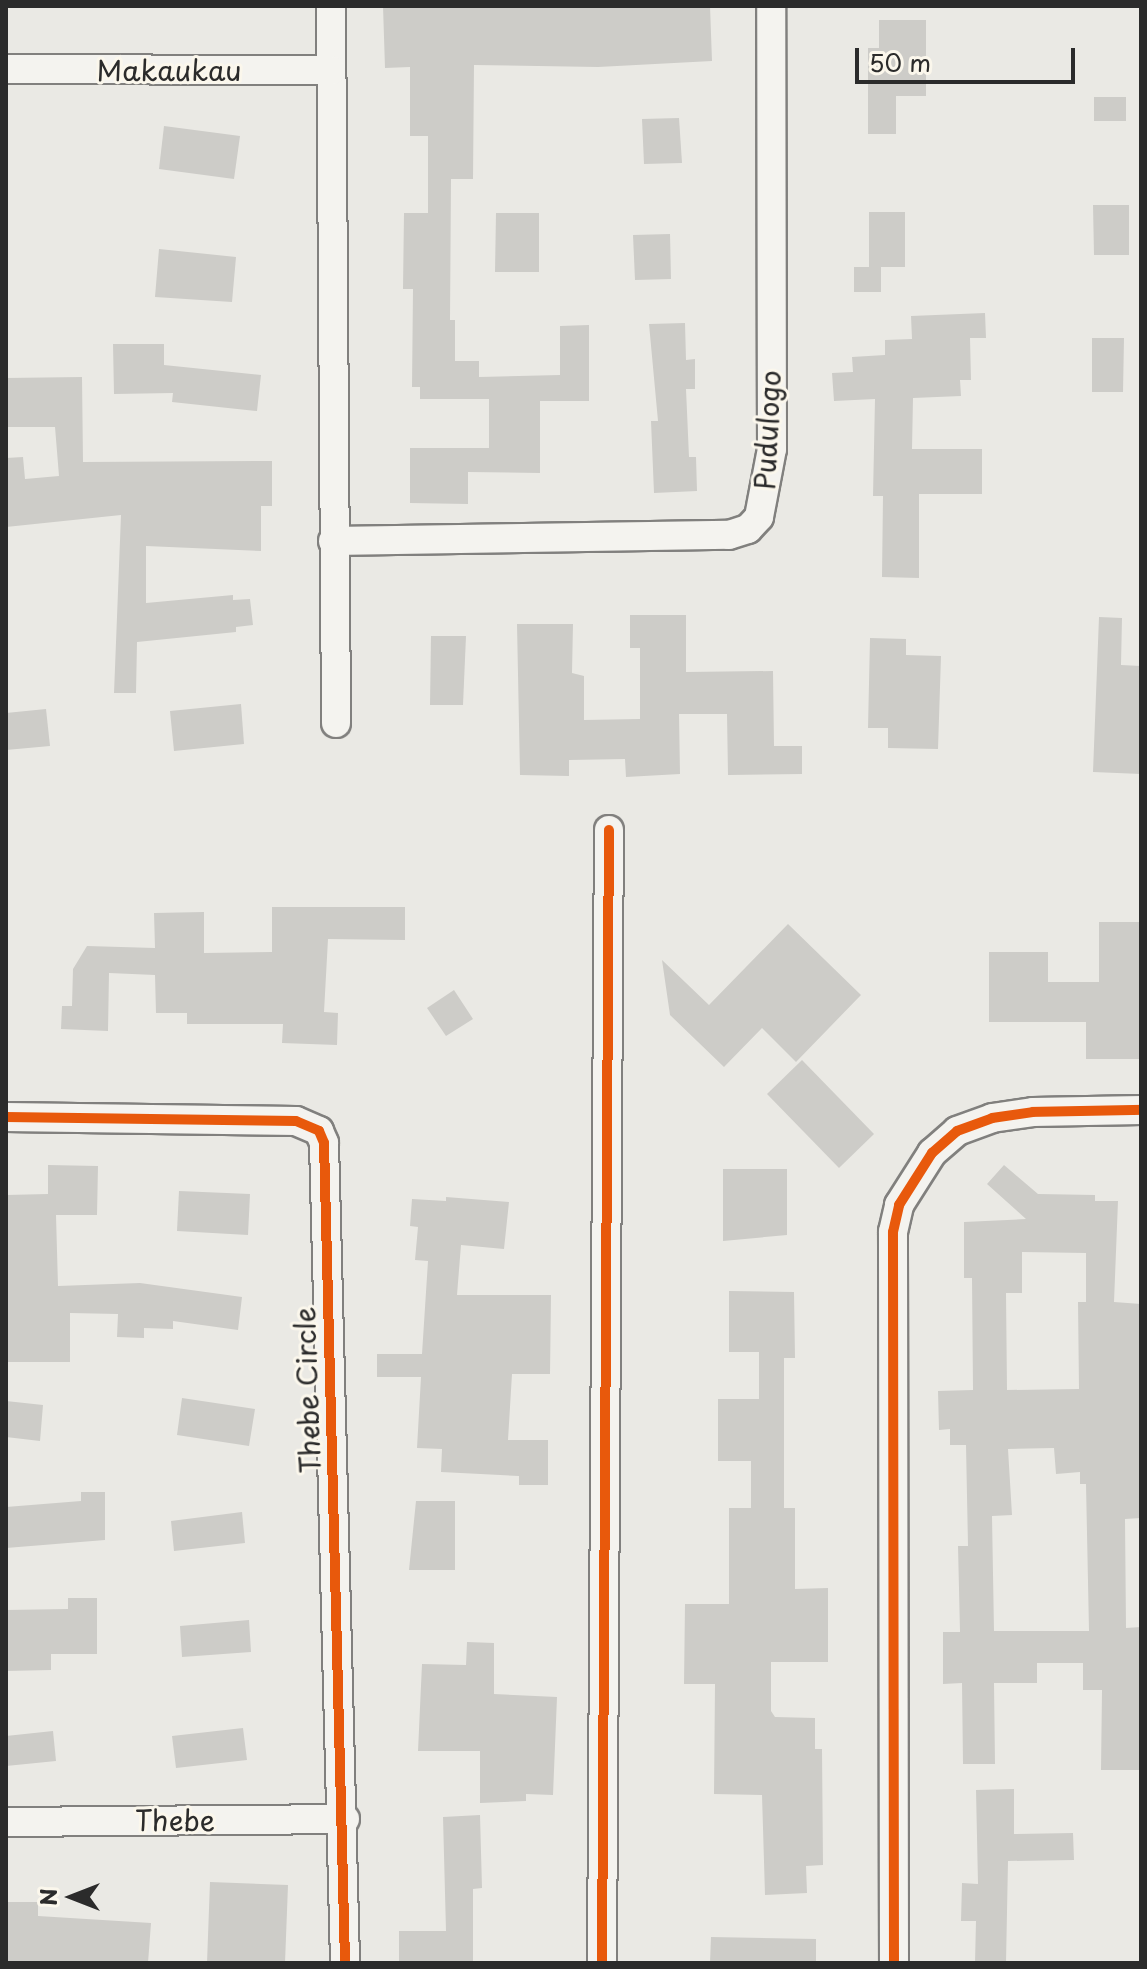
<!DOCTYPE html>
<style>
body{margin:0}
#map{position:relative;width:1147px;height:1969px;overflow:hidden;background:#eae9e4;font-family:"Playpen Sans",sans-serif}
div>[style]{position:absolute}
.building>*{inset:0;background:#cdccc8}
.roads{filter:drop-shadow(2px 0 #81807e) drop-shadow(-2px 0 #81807e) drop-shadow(0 2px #81807e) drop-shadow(0 -2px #81807e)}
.street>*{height:28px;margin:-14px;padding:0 14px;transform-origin:14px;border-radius:14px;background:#f4f3ef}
.cycleway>*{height:10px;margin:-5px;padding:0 5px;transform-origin:5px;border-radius:5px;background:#e8590c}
span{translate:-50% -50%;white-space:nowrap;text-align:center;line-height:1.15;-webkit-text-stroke:6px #fbf7ec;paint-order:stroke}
.street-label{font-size:28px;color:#2b2b2b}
.frame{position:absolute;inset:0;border:8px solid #2b2b2b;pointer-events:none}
.north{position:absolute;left:32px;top:1857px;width:80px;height:80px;-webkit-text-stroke:6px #fbf7ec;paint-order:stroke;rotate:270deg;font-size:22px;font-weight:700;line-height:32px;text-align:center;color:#2b2b2b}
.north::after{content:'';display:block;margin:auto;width:28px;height:36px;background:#2b2b2b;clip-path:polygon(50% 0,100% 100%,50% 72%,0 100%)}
.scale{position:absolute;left:855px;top:48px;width:220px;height:36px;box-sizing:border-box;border:4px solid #2b2b2b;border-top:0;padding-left:10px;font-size:24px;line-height:28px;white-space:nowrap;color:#2b2b2b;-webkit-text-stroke:6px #fbf7ec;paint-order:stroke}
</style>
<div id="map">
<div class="building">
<i style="clip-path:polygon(383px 6px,710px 6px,712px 61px,598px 67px,474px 65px,473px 179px,451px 179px,450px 320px,455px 320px,455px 361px,479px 361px,479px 377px,560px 375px,560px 326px,589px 325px,589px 401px,540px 401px,540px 473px,468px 472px,468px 504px,410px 503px,410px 448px,489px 448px,489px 399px,420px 399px,420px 387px,412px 387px,413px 289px,403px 289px,404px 213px,428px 213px,428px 136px,410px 136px,410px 67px,385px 68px)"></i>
<i style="clip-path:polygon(879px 20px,926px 20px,926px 96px,896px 96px,896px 134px,868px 134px,868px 48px,879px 48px)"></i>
<i style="clip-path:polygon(1094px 97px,1126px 97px,1126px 121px,1094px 121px)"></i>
<i style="clip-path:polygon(679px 118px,682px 163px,644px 164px,642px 119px)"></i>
<i style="clip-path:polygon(164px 126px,240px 136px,234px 179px,159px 169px)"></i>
<i style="clip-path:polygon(1093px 205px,1129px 205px,1129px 255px,1094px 255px)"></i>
<i style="clip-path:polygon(869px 212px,905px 212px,905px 267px,881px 267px,881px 292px,854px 292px,854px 267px,869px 267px)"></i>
<i style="clip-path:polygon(496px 213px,539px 213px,539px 272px,495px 272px)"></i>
<i style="clip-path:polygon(670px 234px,671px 279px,635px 280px,633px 235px)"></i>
<i style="clip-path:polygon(159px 249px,236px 257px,232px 302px,155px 297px)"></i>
<i style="clip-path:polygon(985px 313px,986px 338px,970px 338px,971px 380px,960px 380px,961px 396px,913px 398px,912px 449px,982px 449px,982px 494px,919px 494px,919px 578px,882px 577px,883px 496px,873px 496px,875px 399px,834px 401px,832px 373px,853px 372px,852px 357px,885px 355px,885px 340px,912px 339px,911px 316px)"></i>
<i style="clip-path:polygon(685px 323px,686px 360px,695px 359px,695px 389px,686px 389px,689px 457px,696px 457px,697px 491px,654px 493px,651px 421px,658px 421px,649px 324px)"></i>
<i style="clip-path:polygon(1092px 338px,1124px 338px,1123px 392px,1092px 392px)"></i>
<i style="clip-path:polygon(113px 344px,164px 344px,164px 365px,261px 375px,257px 411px,172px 402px,173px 393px,114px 394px)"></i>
<i style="clip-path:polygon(82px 377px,83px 462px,272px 461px,272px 506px,261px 506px,261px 551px,146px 546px,146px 603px,233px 595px,233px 600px,250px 599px,253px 625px,236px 627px,236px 632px,137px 642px,136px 693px,114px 693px,121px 515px,6px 527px,6px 458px,23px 457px,25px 479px,59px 476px,55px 427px,6px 427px,6px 378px)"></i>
<i style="clip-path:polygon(630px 615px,686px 615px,686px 672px,773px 671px,774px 746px,802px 746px,802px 774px,728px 775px,727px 714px,679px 714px,680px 774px,626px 777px,625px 759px,569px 760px,569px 776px,520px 775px,517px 624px,573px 624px,572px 673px,584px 676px,584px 720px,640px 719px,640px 648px,630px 648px)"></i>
<i style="clip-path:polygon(1099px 617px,1122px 618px,1121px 665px,1141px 666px,1141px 774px,1093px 772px)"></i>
<i style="clip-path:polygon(431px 636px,466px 636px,463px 705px,430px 705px)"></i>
<i style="clip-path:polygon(870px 638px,906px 639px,906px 655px,941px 656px,938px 749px,888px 748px,888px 728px,868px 728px)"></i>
<i style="clip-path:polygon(241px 704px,244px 744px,174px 751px,170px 711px)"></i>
<i style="clip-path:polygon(46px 709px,50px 746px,6px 750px,6px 713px)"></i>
<i style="clip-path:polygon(272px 907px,405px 907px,405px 940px,328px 939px,324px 1012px,338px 1013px,337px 1045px,282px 1043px,283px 1024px,187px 1024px,187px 1013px,156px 1013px,155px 975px,109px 973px,108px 1031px,61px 1029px,62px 1006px,72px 1006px,73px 969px,87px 946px,155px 948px,154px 913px,204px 912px,204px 953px,272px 952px)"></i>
<i style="clip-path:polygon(1099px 922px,1141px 922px,1141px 1059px,1086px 1059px,1086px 1022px,989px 1022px,989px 952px,1048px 952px,1048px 982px,1099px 982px)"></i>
<i style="clip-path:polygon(788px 924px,861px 995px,796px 1062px,762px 1028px,724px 1067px,670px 1015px,662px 960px,709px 1005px)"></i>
<i style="clip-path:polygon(454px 990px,473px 1019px,446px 1036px,427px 1008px)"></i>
<i style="clip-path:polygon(802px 1060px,874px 1134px,839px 1168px,767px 1094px)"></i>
<i style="clip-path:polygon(48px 1165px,98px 1166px,97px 1215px,56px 1215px,58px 1286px,140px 1283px,242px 1297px,238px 1330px,173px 1321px,173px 1329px,144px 1328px,144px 1338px,117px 1337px,118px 1314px,70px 1313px,70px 1362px,6px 1362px,6px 1195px,48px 1194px)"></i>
<i style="clip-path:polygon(evenodd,1004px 1165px,1038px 1194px,1095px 1195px,1095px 1201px,1118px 1201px,1114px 1302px,1141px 1304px,1141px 1518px,1125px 1519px,1126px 1628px,1141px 1627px,1141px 1770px,1101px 1770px,1102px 1690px,1083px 1690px,1083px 1663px,1037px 1663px,1037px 1683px,994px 1683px,995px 1764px,963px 1764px,962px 1683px,943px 1684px,943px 1632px,960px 1632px,958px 1546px,968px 1546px,966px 1445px,950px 1445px,950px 1429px,939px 1430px,938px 1391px,973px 1390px,972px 1278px,964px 1278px,964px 1222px,1026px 1219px,987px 1184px,1004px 1165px,1022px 1252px,1086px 1253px,1086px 1302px,1078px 1302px,1079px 1389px,1007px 1390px,1006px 1293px,1022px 1293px,1022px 1252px,1004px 1165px,1054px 1448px,1056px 1474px,1080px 1472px,1080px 1484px,1086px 1484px,1089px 1631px,994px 1631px,992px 1516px,1012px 1515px,1008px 1449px,1054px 1448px)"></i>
<i style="clip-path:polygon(723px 1169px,787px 1169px,787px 1235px,723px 1241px)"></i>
<i style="clip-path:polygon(179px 1191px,250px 1194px,248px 1235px,177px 1231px)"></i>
<i style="clip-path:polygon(446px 1197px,509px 1202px,504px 1249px,461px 1245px,457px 1295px,551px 1295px,550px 1374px,512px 1374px,508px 1440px,548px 1440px,548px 1485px,519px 1485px,519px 1476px,441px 1472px,442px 1449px,417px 1448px,421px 1377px,377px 1377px,377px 1354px,422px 1354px,428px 1261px,415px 1260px,418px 1227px,410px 1226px,412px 1199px,446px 1201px)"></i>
<i style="clip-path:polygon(729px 1291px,794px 1292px,795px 1358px,784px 1358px,784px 1508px,795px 1508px,795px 1589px,828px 1588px,828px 1662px,771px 1662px,771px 1711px,775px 1717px,815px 1718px,815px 1749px,822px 1749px,823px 1865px,806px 1866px,807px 1893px,765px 1895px,762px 1795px,714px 1794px,715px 1684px,684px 1684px,685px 1604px,729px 1604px,729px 1508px,751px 1508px,751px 1461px,718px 1461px,718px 1399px,759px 1399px,759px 1352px,729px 1352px)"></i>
<i style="clip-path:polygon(182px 1398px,255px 1409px,249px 1446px,177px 1435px)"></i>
<i style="clip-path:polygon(6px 1401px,43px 1405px,40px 1441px,6px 1437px)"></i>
<i style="clip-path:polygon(81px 1492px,105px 1492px,105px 1540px,6px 1548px,6px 1507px,81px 1501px)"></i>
<i style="clip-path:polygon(416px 1501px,455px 1501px,455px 1570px,409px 1570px)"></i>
<i style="clip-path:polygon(242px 1512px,245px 1543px,174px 1551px,171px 1521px)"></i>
<i style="clip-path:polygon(68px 1598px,97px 1598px,97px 1654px,51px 1654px,51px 1670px,6px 1671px,6px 1610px,68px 1609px)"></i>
<i style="clip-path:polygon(249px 1620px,251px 1652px,182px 1657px,180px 1626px)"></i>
<i style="clip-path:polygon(467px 1642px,494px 1643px,494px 1694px,557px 1697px,553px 1795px,526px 1794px,526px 1801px,480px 1803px,480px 1751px,418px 1751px,422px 1664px,466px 1665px)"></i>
<i style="clip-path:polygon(243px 1728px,247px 1760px,176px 1768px,172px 1736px)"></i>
<i style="clip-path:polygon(53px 1731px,56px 1761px,6px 1766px,6px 1736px)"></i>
<i style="clip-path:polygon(1014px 1789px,1014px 1834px,1073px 1833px,1074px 1860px,1008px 1861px,1006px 1963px,975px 1963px,976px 1921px,961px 1921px,962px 1883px,978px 1884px,976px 1790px)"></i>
<i style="clip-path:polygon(480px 1815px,482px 1888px,473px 1889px,473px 1963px,399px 1961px,399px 1931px,446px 1931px,443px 1817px)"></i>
<i style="clip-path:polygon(210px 1882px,288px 1885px,285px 1963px,207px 1963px)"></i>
<i style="clip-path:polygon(6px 1902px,38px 1902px,38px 1916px,151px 1923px,148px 1963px,6px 1963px)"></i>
<i style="clip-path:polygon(711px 1937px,816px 1939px,816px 1963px,710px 1963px)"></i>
</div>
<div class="roads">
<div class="street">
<i style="left:331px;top:6px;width:717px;rotate:89.6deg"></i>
<i style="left:6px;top:69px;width:325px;rotate:0.2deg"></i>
<i style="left:333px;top:541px;width:396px;rotate:-0.9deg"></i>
<i style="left:729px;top:535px;width:20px;rotate:-18deg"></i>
<i style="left:748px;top:529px;width:16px;rotate:-47deg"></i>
<i style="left:759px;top:517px;width:69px;rotate:-79.2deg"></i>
<i style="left:772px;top:449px;width:443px;rotate:-90.1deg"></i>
<i style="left:6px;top:1117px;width:290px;rotate:0.8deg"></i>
<i style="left:296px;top:1121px;width:25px;rotate:23deg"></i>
<i style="left:319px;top:1131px;width:13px;rotate:67deg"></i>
<i style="left:324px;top:1143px;width:820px;rotate:88.53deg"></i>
<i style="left:6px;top:1822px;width:339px;rotate:-0.5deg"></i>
<i style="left:602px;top:1963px;width:1133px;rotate:-89.65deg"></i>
<i style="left:894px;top:1963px;width:731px;rotate:-90.08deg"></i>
<i style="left:893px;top:1232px;width:28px;rotate:-77deg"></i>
<i style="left:899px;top:1205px;width:62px;rotate:-57.6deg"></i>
<i style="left:932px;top:1153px;width:33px;rotate:-41deg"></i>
<i style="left:957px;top:1131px;width:37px;rotate:-20deg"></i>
<i style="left:992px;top:1118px;width:41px;rotate:-8.3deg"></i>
<i style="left:1033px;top:1112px;width:108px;rotate:-1.1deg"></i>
</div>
</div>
<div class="cycleway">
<i style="left:6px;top:1117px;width:290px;rotate:0.8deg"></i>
<i style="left:296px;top:1121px;width:25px;rotate:23deg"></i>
<i style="left:319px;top:1131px;width:13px;rotate:67deg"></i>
<i style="left:324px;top:1143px;width:820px;rotate:88.53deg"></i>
<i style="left:602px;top:1963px;width:1133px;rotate:-89.65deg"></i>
<i style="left:894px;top:1963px;width:731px;rotate:-90.08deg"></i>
<i style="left:893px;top:1232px;width:28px;rotate:-77deg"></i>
<i style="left:899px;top:1205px;width:62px;rotate:-57.6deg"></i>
<i style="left:932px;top:1153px;width:33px;rotate:-41deg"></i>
<i style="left:957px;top:1131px;width:37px;rotate:-20deg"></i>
<i style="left:992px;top:1118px;width:41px;rotate:-8.3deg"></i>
<i style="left:1033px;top:1112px;width:108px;rotate:-1.1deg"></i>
</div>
<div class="street-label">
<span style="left:169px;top:70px">Makaukau</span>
<span style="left:767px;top:430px;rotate:-87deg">Pudulogo</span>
<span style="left:307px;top:1390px;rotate:-92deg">Thebe Circle</span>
<span style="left:175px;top:1820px">Thebe</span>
</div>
<div class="frame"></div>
<div class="north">N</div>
<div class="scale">50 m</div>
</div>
